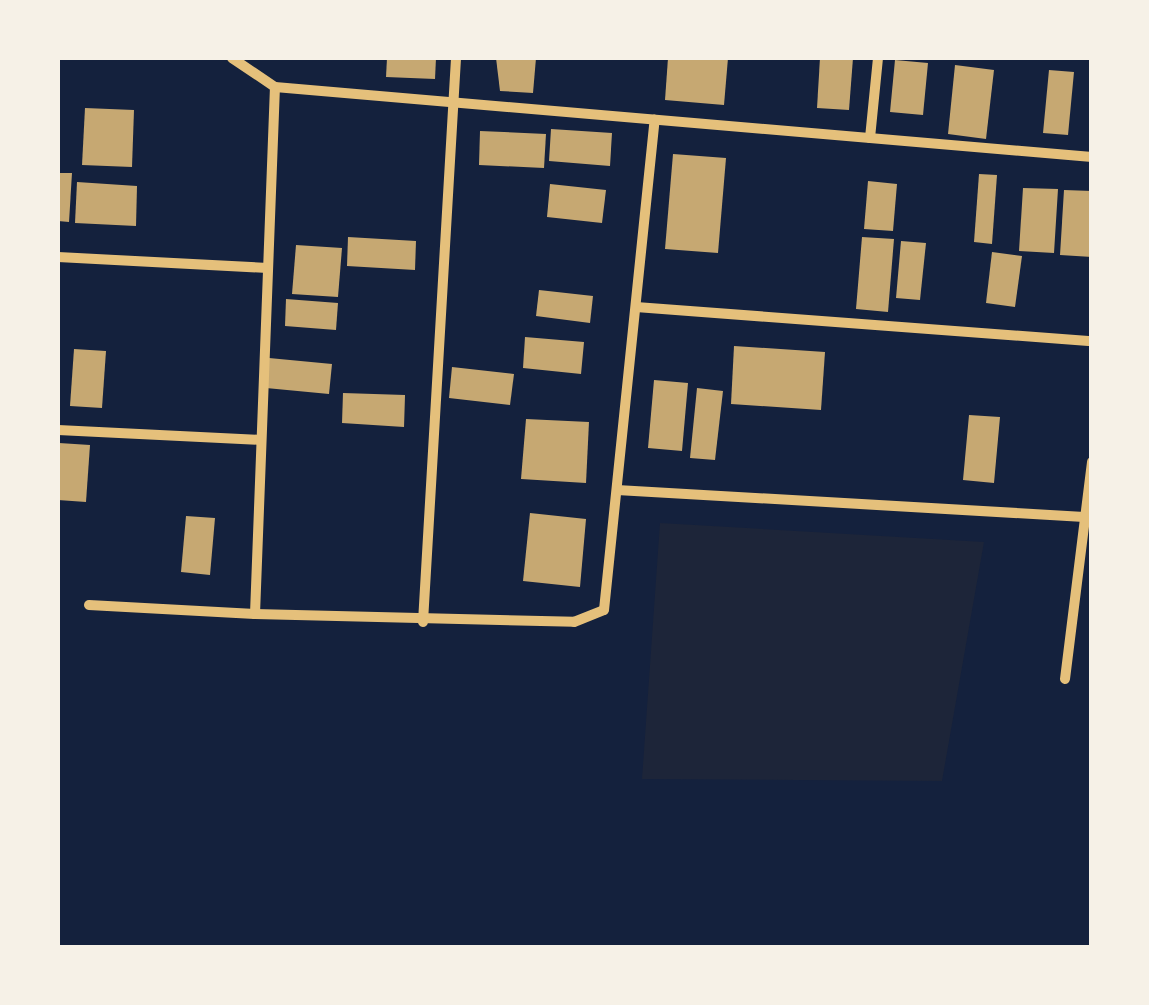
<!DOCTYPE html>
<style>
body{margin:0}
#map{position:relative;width:1149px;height:1005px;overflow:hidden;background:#14213d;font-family:Ubuntu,sans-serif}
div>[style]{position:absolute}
.green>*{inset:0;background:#1d2539}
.building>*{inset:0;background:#c6a872}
.minor>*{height:10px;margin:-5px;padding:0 5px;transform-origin:5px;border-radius:5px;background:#e5c07b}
span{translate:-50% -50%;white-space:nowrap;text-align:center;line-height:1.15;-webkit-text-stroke:10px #f6f1e7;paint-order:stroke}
.frame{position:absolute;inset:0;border:60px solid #f6f1e7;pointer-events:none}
</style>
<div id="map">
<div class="green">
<i style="clip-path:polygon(660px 523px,984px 542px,942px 781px,642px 779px)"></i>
</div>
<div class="building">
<i style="clip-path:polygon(387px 58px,436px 58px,435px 79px,386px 77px)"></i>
<i style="clip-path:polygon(496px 58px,536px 58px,533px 93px,500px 91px)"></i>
<i style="clip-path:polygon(668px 58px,728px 58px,724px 105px,665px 100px)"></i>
<i style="clip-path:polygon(820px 58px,853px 58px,849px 110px,817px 108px)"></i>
<i style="clip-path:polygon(895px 60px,928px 63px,923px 115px,890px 112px)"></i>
<i style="clip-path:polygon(955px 65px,994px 70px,986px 139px,948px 134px)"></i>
<i style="clip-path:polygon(1049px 70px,1074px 72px,1068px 135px,1043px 133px)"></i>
<i style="clip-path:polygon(85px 108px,134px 110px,132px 167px,82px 165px)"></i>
<i style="clip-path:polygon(551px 129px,612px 133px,610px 166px,549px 161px)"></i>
<i style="clip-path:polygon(480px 131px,546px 134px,544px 168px,479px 165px)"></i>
<i style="clip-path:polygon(673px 154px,726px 158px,718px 253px,665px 249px)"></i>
<i style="clip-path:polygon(58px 173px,72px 173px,69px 222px,58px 221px)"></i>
<i style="clip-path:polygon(979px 174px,997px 175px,992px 244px,974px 242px)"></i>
<i style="clip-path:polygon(868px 181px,897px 184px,893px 231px,864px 229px)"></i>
<i style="clip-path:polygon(77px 182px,137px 186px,136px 226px,75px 223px)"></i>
<i style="clip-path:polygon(550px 184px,606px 190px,602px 223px,547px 217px)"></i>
<i style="clip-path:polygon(1023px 188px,1058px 189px,1054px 253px,1019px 251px)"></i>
<i style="clip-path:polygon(1064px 190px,1092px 191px,1092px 257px,1060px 255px)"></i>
<i style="clip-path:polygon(348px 237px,416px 241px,415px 270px,347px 266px)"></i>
<i style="clip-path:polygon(862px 237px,894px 239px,888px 312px,856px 309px)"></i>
<i style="clip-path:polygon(901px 241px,926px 243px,920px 300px,896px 298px)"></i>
<i style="clip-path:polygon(296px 245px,342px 248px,338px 297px,292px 294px)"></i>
<i style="clip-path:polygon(992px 252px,1022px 256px,1015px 307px,986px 303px)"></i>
<i style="clip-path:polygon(539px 290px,593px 296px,590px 323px,536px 316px)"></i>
<i style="clip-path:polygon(286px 299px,338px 303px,336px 330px,285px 326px)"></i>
<i style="clip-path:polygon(525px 337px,584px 342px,581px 374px,523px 368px)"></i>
<i style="clip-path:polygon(734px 346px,825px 352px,821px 410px,731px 404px)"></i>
<i style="clip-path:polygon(74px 349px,106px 351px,102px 408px,70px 406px)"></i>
<i style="clip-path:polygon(269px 358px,332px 364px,329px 394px,266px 388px)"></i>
<i style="clip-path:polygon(452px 367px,514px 374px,510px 405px,449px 398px)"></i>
<i style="clip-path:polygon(654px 380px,688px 383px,682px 451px,648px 448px)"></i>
<i style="clip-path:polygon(697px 388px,723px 391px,715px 460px,690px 458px)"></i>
<i style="clip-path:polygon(343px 393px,405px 395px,404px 427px,342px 423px)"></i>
<i style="clip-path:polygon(969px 415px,1000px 417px,994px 483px,963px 480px)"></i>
<i style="clip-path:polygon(526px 419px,589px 422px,586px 483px,521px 479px)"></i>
<i style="clip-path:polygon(59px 443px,90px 445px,86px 502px,58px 500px)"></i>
<i style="clip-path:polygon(530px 513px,586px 519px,580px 587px,523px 581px)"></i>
<i style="clip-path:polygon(186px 516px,215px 518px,210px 575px,181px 572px)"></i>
</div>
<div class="minor">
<i style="left:232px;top:58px;width:52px;rotate:34deg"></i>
<i style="left:275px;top:87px;width:820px;rotate:4.9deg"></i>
<i style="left:870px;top:138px;width:80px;rotate:-84.3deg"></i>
<i style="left:58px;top:257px;width:210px;rotate:3deg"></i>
<i style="left:636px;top:307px;width:457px;rotate:4.3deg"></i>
<i style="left:58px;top:430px;width:203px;rotate:2.8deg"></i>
<i style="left:617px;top:490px;width:468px;rotate:3.3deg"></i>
<i style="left:89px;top:605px;width:166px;rotate:3.1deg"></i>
<i style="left:255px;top:614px;width:527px;rotate:-87.83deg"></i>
<i style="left:255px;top:614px;width:319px;rotate:1.4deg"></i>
<i style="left:574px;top:622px;width:32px;rotate:-22deg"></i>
<i style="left:604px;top:610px;width:493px;rotate:-84.1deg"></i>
<i style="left:423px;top:622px;width:565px;rotate:-86.65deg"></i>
<i style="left:1065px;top:679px;width:219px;rotate:-82.9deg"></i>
</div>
<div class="frame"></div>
</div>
